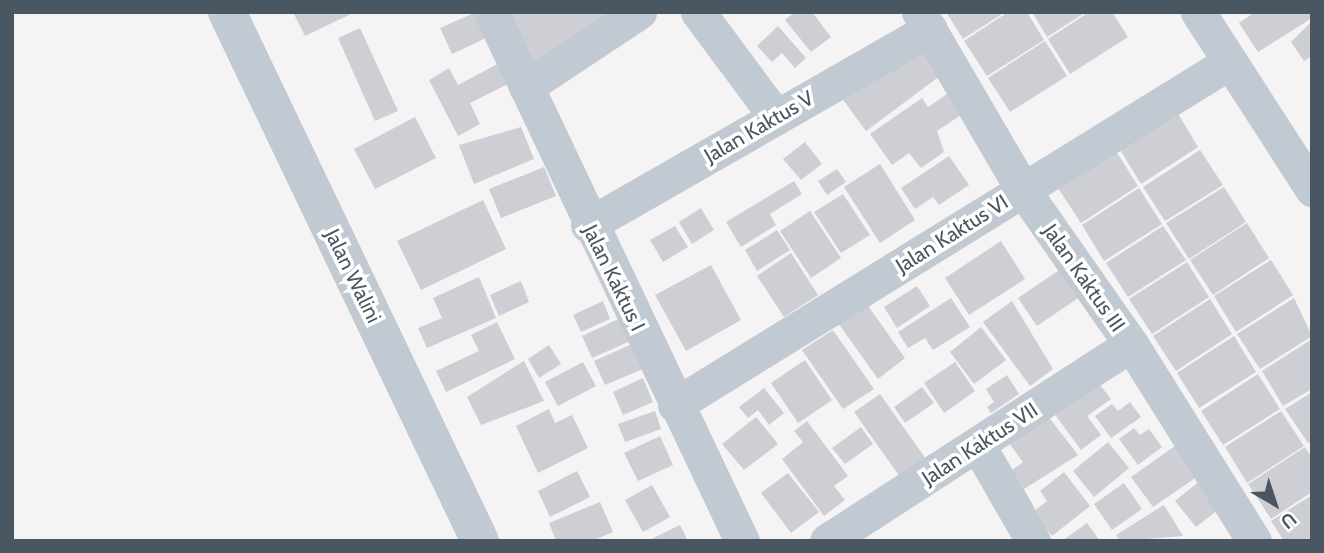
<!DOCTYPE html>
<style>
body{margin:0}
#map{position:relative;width:1324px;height:553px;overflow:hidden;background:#f5f3f3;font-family:Cabin,sans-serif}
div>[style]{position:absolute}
.building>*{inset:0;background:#cdcfd5}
.minor>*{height:35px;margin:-17.5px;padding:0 17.5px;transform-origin:17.5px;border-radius:17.5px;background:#c1cad2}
.tertiary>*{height:38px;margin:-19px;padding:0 19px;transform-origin:19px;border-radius:19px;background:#c1cad2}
span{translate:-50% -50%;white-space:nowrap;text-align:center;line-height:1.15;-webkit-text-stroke:7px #fff;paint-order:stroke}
.street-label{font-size:21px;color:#4a5661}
.frame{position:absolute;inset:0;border:14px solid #4a5661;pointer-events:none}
.north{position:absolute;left:1240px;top:469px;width:70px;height:70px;-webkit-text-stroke:5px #fff;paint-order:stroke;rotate:141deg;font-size:19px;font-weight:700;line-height:28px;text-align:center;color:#4a5661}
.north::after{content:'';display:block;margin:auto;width:24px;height:32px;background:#4a5661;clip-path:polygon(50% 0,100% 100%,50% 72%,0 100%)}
</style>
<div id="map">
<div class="building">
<i style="clip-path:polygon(293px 12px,355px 12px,305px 36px)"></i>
<i style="clip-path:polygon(476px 12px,488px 37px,452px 54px,440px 28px)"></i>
<i style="clip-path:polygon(499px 12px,608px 12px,538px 69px)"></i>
<i style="clip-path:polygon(795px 12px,812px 12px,831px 37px,811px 52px,785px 20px)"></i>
<i style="clip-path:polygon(946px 12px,1005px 12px,963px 39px)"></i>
<i style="clip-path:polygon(1008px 12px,1027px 12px,1044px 40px,987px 76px,964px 41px)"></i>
<i style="clip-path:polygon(1032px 12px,1086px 12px,1047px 37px)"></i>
<i style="clip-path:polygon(1089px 12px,1112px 12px,1128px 37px,1070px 74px,1048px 39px)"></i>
<i style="clip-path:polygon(1255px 12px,1312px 12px,1312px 18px,1258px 52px,1239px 23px)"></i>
<i style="clip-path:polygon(1312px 21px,1312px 56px,1304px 61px,1291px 42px)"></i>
<i style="clip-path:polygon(778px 26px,806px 58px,795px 68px,782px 53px,772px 62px,757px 46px)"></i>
<i style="clip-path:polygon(360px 28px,398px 111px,375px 121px,338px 38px)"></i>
<i style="clip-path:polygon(1045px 41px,1067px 76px,1010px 112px,988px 78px)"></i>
<i style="clip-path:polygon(919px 48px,940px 76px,866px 131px,841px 97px,869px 76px,873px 83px)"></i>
<i style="clip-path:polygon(505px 60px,516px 80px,470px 103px,480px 124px,458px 136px,429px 80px,449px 68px,458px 85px)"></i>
<i style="clip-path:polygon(950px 92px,964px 113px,937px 131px,944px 152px,921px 168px,909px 153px,892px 165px,870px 134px,922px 98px,928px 107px)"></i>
<i style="clip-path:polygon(1177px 112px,1198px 147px,1141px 184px,1119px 148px)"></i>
<i style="clip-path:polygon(415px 117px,436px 158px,375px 189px,354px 149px)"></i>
<i style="clip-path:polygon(521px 127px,534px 159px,474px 184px,459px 145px)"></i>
<i style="clip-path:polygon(805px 142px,822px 164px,801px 180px,783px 159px)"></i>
<i style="clip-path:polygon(1200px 150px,1223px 185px,1165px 221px,1143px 187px)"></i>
<i style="clip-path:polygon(1116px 151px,1138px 186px,1081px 223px,1058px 188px)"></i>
<i style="clip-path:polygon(949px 156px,969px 185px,939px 205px,933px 197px,915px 209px,901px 188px)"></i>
<i style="clip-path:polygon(880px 164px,915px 220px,880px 243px,844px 187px)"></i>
<i style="clip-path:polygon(544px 167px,556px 196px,501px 218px,489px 189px)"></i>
<i style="clip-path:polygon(837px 169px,846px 182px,827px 195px,818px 181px)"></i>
<i style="clip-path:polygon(794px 181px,802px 194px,770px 214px,776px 225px,741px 247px,726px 222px)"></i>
<i style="clip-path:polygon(1224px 187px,1246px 222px,1189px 259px,1166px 223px)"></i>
<i style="clip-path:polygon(1139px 188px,1162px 224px,1104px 261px,1082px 225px)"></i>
<i style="clip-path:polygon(843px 194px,870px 235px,841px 253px,814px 212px)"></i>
<i style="clip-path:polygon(483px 200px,506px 249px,421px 290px,397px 241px)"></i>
<i style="clip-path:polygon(701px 208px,714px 230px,692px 244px,679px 222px)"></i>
<i style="clip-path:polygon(810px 211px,841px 258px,811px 278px,780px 231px)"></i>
<i style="clip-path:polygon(1247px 223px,1269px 258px,1213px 295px,1190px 260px)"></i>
<i style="clip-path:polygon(675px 226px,688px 247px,663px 262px,650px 240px)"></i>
<i style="clip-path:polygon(1163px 226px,1186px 260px,1128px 297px,1106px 263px)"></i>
<i style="clip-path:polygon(777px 230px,790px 250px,757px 271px,745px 250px)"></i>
<i style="clip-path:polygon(1001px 241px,1025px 279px,969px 315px,945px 278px)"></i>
<i style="clip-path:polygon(791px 253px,818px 295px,784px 317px,757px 276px)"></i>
<i style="clip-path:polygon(1271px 260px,1293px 295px,1236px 332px,1214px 296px)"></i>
<i style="clip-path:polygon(1187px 262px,1209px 297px,1152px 334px,1129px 299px)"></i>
<i style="clip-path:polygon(711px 265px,741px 320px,686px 351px,655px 295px)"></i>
<i style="clip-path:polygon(1065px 266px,1084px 294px,1037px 326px,1018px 298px)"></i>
<i style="clip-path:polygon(479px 277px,496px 318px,427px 348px,418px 328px,442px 318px,433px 298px)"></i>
<i style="clip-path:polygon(521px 281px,529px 302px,499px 316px,490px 295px)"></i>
<i style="clip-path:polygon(917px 286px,930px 306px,897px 328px,884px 307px)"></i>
<i style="clip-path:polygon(951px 298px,970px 327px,933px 350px,925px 338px,908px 348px,898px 332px)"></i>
<i style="clip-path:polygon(1294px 298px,1312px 336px,1260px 369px,1237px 334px)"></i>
<i style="clip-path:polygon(1210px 299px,1232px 334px,1176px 371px,1153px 336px)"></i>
<i style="clip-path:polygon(603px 301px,610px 319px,581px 332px,573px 315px)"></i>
<i style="clip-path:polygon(1012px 301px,1053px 369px,1030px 386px,983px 322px)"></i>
<i style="clip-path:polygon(866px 303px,905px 358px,878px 379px,838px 323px)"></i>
<i style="clip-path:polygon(623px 317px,633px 340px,592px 358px,582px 336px)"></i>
<i style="clip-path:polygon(497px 322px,515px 359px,446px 392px,436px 371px,479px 351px,471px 335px)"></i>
<i style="clip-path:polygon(981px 327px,1006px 360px,974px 384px,950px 352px)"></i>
<i style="clip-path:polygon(833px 330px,874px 389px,843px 409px,802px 350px)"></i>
<i style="clip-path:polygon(1234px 336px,1256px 372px,1199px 408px,1177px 373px)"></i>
<i style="clip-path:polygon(1312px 339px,1312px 389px,1283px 406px,1262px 371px)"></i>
<i style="clip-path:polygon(632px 344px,643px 369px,605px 385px,594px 361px)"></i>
<i style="clip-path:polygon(549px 345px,561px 364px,539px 378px,528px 359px)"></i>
<i style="clip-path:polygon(805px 360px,832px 400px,798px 423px,771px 383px)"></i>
<i style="clip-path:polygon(524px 361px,544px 401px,481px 425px,467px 397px)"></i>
<i style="clip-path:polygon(583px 362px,596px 386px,558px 406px,545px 382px)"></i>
<i style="clip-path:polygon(955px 362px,975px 391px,944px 413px,924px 383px)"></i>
<i style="clip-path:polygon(1258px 374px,1280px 409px,1223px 445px,1201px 411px)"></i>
<i style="clip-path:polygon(1007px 375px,1019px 394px,991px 413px,987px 407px,994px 402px,986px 389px)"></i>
<i style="clip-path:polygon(643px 378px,653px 402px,623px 415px,613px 392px)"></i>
<i style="clip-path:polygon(1096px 380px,1111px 399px,1087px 416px,1101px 435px,1081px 450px,1053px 412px)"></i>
<i style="clip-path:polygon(922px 387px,934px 403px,905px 423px,894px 407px)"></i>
<i style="clip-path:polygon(764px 388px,784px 413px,769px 425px,758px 410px,748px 418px,739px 407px)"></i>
<i style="clip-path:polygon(1312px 392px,1312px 441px,1308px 443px,1285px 409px)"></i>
<i style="clip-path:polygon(880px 394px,926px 459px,900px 477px,854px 412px)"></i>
<i style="clip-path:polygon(1130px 402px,1141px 417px,1111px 438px,1095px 416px,1112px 404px,1118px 411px)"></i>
<i style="clip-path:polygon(549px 409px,555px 423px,572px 415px,588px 448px,538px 473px,516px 426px)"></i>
<i style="clip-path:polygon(655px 411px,661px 429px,625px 442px,618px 424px)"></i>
<i style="clip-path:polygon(1044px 411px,1078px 455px,1024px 489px,1011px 471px,1023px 462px,1006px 439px)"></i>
<i style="clip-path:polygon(1281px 411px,1304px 446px,1247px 483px,1225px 447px)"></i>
<i style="clip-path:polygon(756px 417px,778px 444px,744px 470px,722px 444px)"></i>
<i style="clip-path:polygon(807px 421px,848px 476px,834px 486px,845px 500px,824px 516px,782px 459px,803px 442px,794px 431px)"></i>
<i style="clip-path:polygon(861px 427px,873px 444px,845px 464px,832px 448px)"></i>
<i style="clip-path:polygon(1134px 428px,1140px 435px,1149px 429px,1162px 447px,1138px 465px,1119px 439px)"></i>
<i style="clip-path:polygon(660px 436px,673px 465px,638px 481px,624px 453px)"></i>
<i style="clip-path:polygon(1108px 442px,1129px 468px,1094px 497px,1073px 471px)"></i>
<i style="clip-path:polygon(1179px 443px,1201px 474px,1153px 507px,1131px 477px)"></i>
<i style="clip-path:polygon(1305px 447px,1312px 458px,1312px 492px,1271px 519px,1248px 484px)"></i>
<i style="clip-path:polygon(577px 471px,590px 497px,550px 517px,538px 491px)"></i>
<i style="clip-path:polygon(1064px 472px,1090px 506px,1052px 536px,1033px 512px,1047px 501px,1040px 491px)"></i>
<i style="clip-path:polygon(788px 473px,819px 512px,791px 533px,761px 493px)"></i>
<i style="clip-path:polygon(1202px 479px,1223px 506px,1196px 527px,1175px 501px)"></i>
<i style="clip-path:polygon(1124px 483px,1142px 509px,1112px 530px,1094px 504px)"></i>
<i style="clip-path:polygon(652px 485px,670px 517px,643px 532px,625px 500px)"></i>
<i style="clip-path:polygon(1312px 495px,1312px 541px,1284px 541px,1271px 521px)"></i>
<i style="clip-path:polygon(600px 502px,613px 532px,592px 541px,556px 541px,549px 523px)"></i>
<i style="clip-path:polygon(1164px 505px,1183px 536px,1120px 541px,1116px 535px)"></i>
<i style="clip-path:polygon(1087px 523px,1100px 541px,1062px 541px)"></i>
<i style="clip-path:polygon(680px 525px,688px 541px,647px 541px)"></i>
</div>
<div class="minor">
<i style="left:491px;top:12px;width:586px;rotate:64.62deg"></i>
<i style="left:698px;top:12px;width:131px;rotate:53.4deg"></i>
<i style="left:919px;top:12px;width:206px;rotate:59.7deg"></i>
<i style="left:1023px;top:190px;width:188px;rotate:55deg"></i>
<i style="left:1131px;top:344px;width:232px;rotate:58deg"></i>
<i style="left:1198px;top:12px;width:211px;rotate:57.2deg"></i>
<i style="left:526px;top:87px;width:136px;rotate:-33.6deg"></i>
<i style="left:588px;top:225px;width:394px;rotate:-29.8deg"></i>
<i style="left:675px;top:405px;width:650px;rotate:-31.73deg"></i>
<i style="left:979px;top:447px;width:108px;rotate:60.1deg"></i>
<i style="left:827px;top:541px;width:362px;rotate:-32.9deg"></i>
</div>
<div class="tertiary">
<i style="left:227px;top:12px;width:586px;rotate:64.44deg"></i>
</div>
<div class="street-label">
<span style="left:759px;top:127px;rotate:-30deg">Jalan Kaktus V</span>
<span style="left:952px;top:234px;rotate:-32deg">Jalan Kaktus VI</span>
<span style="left:353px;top:276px;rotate:64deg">Jalan Walini</span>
<span style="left:614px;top:278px;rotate:64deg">Jalan Kaktus I</span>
<span style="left:1084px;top:278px;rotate:55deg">Jalan Kaktus III</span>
<span style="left:980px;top:444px;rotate:-33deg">Jalan Kaktus VII</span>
</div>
<div class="frame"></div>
<div class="north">U</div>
</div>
